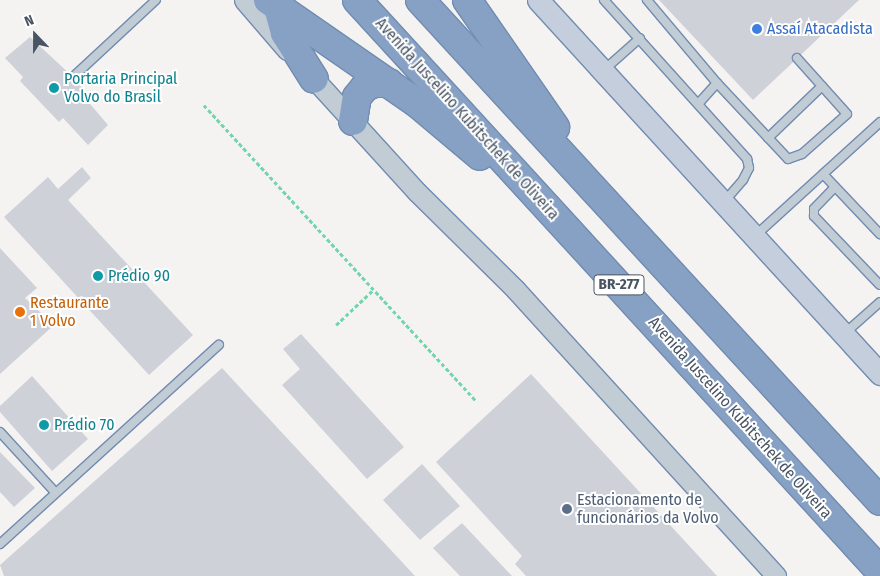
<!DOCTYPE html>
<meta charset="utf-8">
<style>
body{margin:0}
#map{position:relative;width:880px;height:576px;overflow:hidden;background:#f5f3f2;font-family:"Fira Sans Condensed",sans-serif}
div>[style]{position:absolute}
.building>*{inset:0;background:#ced1d8}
.path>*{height:2.5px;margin-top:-1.25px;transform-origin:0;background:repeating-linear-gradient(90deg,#73d6ab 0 4px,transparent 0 6.5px)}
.roads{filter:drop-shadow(1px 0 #728cb1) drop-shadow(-1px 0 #728cb1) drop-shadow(0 1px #728cb1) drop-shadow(0 -1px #728cb1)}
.service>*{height:8px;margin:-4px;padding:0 4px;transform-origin:4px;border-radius:4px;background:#c2ccd5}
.tertiary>*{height:19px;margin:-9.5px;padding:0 9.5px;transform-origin:9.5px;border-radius:9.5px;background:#c2ccd5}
.secondary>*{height:21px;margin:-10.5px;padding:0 10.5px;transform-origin:10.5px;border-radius:10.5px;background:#c4cedc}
.motorway>*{height:28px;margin:-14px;padding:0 14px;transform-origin:14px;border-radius:14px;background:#87a1c5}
.dots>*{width:14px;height:14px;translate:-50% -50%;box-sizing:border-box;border:2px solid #fff;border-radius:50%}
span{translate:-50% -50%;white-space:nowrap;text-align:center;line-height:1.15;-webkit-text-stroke:4px #fff;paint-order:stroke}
.shield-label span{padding:1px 4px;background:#fff;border:1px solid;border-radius:4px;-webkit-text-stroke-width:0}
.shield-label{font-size:15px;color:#485462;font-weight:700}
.shop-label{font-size:16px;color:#366cbe}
.left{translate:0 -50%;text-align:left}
.culture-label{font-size:16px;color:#0d838f}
.street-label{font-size:16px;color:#485462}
.food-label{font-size:16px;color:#c56008}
.service-label{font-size:16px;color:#4e5e75}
.north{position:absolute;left:10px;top:10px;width:50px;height:50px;-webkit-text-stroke:4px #fff;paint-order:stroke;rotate:338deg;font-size:14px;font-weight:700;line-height:20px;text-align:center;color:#485462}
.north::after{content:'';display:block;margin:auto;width:18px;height:22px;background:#485462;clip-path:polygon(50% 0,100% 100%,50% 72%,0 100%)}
</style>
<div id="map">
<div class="building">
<i style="clip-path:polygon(659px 0,859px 0,753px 100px)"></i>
<i style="clip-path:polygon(30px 37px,73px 77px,88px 95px,85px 98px,108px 125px,88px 145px,63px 118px,59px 122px,20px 81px,23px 77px,5px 58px)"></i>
<i style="clip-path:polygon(82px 167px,91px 178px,68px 200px,193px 335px,149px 375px,4px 217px,48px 177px,58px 189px)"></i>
<i style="clip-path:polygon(0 248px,37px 288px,25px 298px,54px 325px,0 374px)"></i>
<i style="clip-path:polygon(301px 334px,404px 447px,367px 479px,282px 385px,300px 369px,283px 349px)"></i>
<i style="clip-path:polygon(222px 368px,415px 576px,4px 576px,0 565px)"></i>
<i style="clip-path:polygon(531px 374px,717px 576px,526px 576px,515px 564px,522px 556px,436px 462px)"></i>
<i style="clip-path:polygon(32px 376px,88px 439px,52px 471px,0 412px,0 406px)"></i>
<i style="clip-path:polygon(0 452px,35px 488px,14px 507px,0 492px)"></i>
<i style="clip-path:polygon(422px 464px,460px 506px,420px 540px,383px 500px)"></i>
<i style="clip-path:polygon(462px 523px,512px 576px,460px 576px,433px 548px)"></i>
</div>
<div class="path">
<i style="left:204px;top:105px;width:401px;rotate:47.4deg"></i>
<i style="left:336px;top:325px;width:51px;rotate:-43.4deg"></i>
</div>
<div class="roads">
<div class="service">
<i style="left:604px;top:0;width:214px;rotate:48deg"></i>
<i style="left:747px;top:159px;width:9px;rotate:77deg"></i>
<i style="left:749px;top:168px;width:13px;rotate:117deg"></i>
<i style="left:743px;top:180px;width:28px;rotate:131deg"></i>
<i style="left:647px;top:0;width:109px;rotate:49.9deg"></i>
<i style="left:717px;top:83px;width:104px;rotate:46.9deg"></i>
<i style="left:788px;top:159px;width:15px;rotate:-20deg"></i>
<i style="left:802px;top:154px;width:60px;rotate:-41.6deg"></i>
<i style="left:847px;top:114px;width:75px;rotate:-131.8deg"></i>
<i style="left:604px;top:70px;width:48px;rotate:-41.6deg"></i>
<i style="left:73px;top:77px;width:113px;rotate:-42.9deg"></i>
<i style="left:699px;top:103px;width:27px;rotate:-48deg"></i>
<i style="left:768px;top:138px;width:75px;rotate:-43.9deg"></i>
<i style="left:823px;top:174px;width:83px;rotate:46.5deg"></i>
<i style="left:835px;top:187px;width:30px;rotate:134deg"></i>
<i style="left:814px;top:209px;width:7px;rotate:90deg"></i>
<i style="left:814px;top:216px;width:95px;rotate:46.3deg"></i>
<i style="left:756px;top:235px;width:168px;rotate:-42.3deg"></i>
<i style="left:844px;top:334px;width:48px;rotate:-41.6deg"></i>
<i style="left:0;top:432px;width:81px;rotate:47.5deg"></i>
<i style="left:0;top:544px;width:296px;rotate:-42.3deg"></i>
</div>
<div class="tertiary">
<i style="left:244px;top:0;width:66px;rotate:49.3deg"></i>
<i style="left:306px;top:70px;width:165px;rotate:47.7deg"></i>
<i style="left:417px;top:192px;width:138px;rotate:44.7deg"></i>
<i style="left:515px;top:289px;width:388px;rotate:47.7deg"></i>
</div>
<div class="secondary">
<i style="left:538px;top:0;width:507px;rotate:47.56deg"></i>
</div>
<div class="motorway">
<i style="left:268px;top:0;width:181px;rotate:34.7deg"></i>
<i style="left:417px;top:103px;width:82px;rotate:40.1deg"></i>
<i style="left:357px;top:0;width:774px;rotate:47.51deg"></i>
<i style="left:420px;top:0;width:680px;rotate:47.44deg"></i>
<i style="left:467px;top:0;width:155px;rotate:55.3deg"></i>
<i style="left:278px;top:7px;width:27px;rotate:75deg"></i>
<i style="left:285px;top:33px;width:54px;rotate:57.8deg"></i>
<i style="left:353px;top:121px;width:24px;rotate:-81deg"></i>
<i style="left:357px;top:97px;width:13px;rotate:-51deg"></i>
<i style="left:365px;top:87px;width:11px;rotate:-22deg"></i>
<i style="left:375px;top:83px;width:14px"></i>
</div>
</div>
<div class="dots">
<i style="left:757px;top:29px;background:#3f7fe0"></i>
<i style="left:54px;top:88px;background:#0f9aa8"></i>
<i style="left:98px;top:276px;background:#0f9aa8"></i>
<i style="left:20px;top:312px;background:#e8710a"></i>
<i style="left:44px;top:425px;background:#0f9aa8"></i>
<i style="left:567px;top:509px;background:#5c6f8a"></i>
</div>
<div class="shield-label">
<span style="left:619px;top:285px">BR-277</span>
</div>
<div class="shop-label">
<span class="left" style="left:767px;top:29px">Assaí Atacadista</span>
</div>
<div class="culture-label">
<span class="left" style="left:64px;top:88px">Portaria Principal<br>Volvo do Brasil</span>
<span class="left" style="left:108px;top:276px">Prédio 90</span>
<span class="left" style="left:54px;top:425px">Prédio 70</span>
</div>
<div class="street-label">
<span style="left:467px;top:119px;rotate:48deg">Avenida Juscelino Kubitschek de Oliveira</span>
<span style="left:740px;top:418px;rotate:48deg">Avenida Juscelino Kubitschek de Oliveira</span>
</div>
<div class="food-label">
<span class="left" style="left:30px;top:312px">Restaurante<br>1 Volvo</span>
</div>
<div class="service-label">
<span class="left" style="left:577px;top:509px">Estacionamento de<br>funcionários da Volvo</span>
</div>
<div class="north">N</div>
</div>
